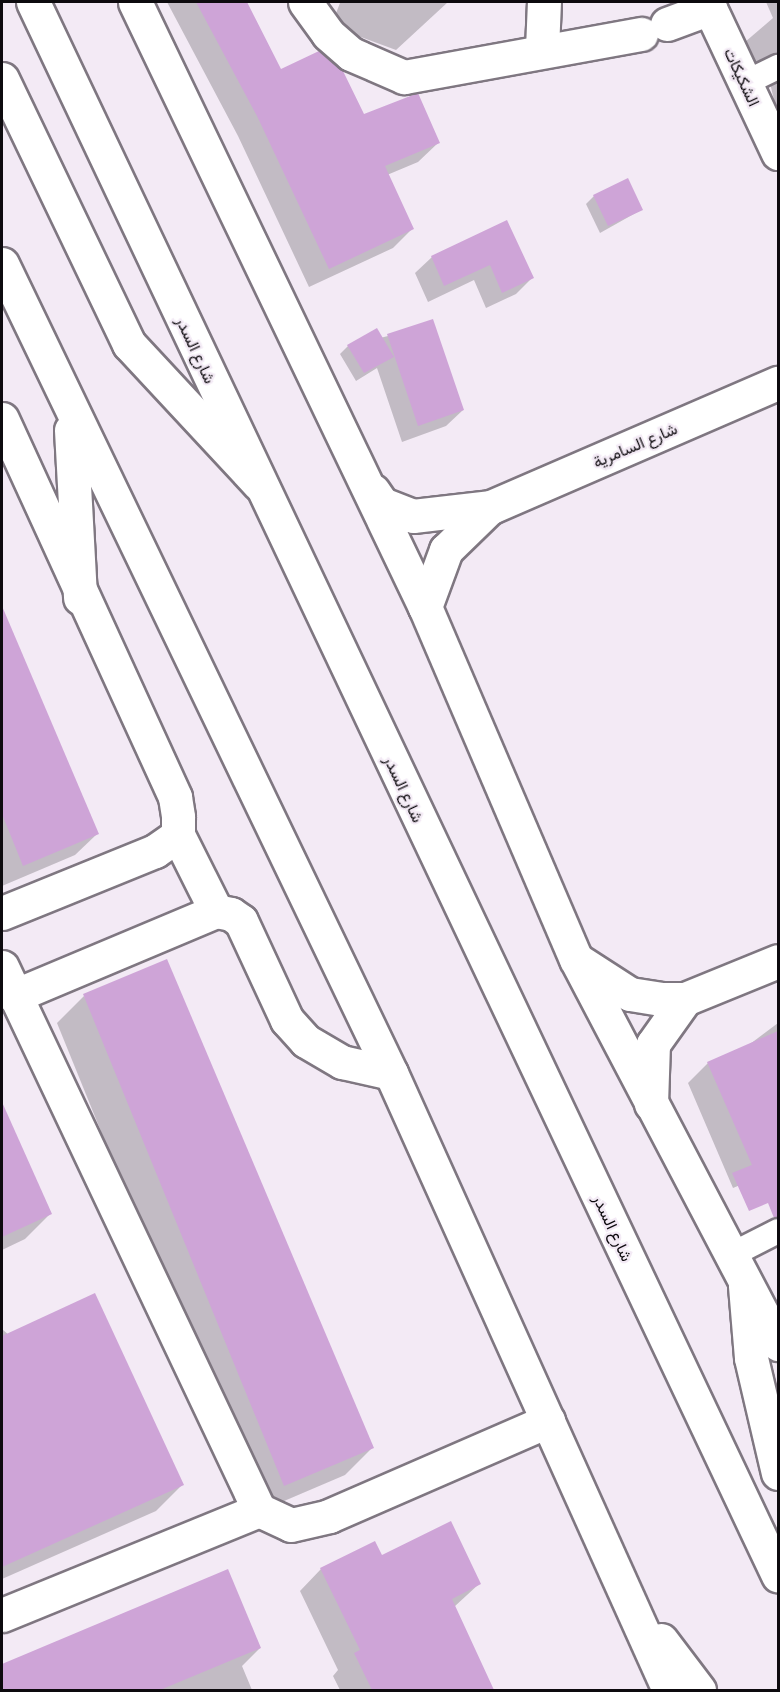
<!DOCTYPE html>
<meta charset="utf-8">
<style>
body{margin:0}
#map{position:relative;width:780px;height:1692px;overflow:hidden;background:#f3eaf5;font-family:"PT Sans Narrow",Vazirmatn,sans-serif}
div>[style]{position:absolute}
.shadow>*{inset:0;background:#0003}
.building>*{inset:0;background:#cea4d7}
.roads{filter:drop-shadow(2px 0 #7f7781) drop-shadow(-2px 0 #7f7781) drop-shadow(0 2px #7f7781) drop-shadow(0 -2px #7f7781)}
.service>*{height:24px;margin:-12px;padding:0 12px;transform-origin:12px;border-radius:12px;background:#fff}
.minor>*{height:33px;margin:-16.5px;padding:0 16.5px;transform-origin:16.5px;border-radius:16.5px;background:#fff}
.secondary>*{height:33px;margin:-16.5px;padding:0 16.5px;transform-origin:16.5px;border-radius:16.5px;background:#fff}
.primary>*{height:33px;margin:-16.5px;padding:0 16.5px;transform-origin:16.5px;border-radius:16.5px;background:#fff}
span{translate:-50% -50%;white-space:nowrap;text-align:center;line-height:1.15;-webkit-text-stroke:4.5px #f3eaf5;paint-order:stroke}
.street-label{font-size:16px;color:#0d0a0e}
.frame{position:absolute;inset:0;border:3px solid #0d0a0e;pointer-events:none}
</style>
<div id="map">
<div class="shadow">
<i style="clip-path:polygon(167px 2px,246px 2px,281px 71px,363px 116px,438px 143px,418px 162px,387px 175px,412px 229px,393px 248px,309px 287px,238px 136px)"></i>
<i style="clip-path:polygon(335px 2px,448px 2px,396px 50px,331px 26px,340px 3px)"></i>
<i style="clip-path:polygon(766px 2px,778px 2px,778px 117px,770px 83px,759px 74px,745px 42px,773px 18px)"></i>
<i style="clip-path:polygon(594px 196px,641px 210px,600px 233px,586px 204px)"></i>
<i style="clip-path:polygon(507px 222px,532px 278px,516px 294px,486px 308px,474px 280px,428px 302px,415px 273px,432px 257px)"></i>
<i style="clip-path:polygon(388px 336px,463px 410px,446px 426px,402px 442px,377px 368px,356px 381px,340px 354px,348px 346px)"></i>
<i style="clip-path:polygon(2px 610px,97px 834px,75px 855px,2px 886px)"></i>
<i style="clip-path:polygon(84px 996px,372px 1448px,345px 1475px,256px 1513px,57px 1023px)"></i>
<i style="clip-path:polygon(778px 1023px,778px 1169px,733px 1188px,688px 1083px,708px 1063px,746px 1047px)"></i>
<i style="clip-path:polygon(2px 1106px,51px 1213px,25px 1239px,2px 1250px)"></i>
<i style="clip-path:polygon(2px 1329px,182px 1485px,156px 1511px,2px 1579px)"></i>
<i style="clip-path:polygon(381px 1557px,479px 1584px,454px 1607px,493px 1690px,340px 1690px,333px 1676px,338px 1670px,300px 1591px,321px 1569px)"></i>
<i style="clip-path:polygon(227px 1571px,260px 1648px,242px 1666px,252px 1690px,2px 1690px,2px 1665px)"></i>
</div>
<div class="building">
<i style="clip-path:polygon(196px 2px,247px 2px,281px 69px,319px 51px,343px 71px,364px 114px,418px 93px,440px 143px,385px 166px,414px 229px,329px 269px,257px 116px)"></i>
<i style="clip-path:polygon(628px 178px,643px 210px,608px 226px,593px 195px)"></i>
<i style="clip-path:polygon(507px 220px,534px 278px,502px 293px,490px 265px,444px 286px,431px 256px)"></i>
<i style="clip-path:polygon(433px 319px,464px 410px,418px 426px,387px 334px)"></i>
<i style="clip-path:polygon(377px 328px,394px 357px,364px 373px,347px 345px)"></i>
<i style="clip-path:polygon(2px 606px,99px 834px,23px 866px,2px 814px)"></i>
<i style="clip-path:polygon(167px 959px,374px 1448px,284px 1486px,83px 994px)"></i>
<i style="clip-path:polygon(778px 1031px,778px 1217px,774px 1218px,768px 1203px,749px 1211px,732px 1173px,752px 1165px,707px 1062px)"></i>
<i style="clip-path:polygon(2px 1102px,52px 1214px,2px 1237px)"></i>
<i style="clip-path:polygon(95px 1293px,184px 1485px,2px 1567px,2px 1336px)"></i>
<i style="clip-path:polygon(451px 1521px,481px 1584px,452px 1599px,494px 1690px,372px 1690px,354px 1653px,360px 1650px,320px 1568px,375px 1541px,382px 1555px)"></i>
<i style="clip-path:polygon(228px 1569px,261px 1648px,160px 1690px,2px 1690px,2px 1664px)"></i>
</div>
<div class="roads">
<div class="service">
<i style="left:745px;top:83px;width:37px;rotate:-26deg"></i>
<i style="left:729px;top:1256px;width:55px;rotate:-27deg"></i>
</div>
<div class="minor">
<i style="left:135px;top:2px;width:671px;rotate:64.39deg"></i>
<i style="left:425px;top:607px;width:383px;rotate:66.8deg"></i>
<i style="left:576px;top:959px;width:435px;rotate:62.3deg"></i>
<i style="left:305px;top:2px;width:39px;rotate:54deg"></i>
<i style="left:328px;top:34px;width:30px;rotate:41deg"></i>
<i style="left:351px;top:54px;width:58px;rotate:23.5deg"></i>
<i style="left:404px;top:77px;width:241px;rotate:-10.3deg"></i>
<i style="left:707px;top:2px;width:167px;rotate:64.8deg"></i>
<i style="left:667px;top:24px;width:46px;rotate:-20.4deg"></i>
<i style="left:542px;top:49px;width:47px;rotate:-87.6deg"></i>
<i style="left:2px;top:419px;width:416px;rotate:65.4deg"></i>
<i style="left:175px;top:797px;width:20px;rotate:81deg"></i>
<i style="left:178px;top:817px;width:18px;rotate:90deg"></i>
<i style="left:178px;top:835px;width:28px;rotate:145deg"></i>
<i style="left:155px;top:851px;width:165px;rotate:157.9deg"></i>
<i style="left:373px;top:491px;width:16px;rotate:55deg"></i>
<i style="left:382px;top:504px;width:33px;rotate:21deg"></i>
<i style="left:413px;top:516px;width:79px;rotate:-6.6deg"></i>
<i style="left:491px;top:507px;width:313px;rotate:-23.4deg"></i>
<i style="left:425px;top:607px;width:61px;rotate:-69.8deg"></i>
<i style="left:446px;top:550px;width:60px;rotate:-44.3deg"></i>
<i style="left:178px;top:835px;width:85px;rotate:63.4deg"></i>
<i style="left:577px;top:960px;width:63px;rotate:32.7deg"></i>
<i style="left:630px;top:994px;width:31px;rotate:9deg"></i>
<i style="left:661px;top:999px;width:24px"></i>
<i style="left:685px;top:999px;width:100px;rotate:-22.2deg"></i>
<i style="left:2px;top:967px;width:601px;rotate:64.67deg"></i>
<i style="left:259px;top:1510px;width:35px;rotate:25deg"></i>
<i style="left:291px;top:1525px;width:39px;rotate:-13deg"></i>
<i style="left:329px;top:1516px;width:239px;rotate:-23.5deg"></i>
<i style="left:14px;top:996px;width:219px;rotate:-22.8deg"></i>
<i style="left:216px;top:911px;width:15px;rotate:11deg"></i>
<i style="left:231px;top:914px;width:12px;rotate:35deg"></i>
<i style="left:241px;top:921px;width:109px;rotate:65.1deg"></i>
<i style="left:287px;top:1020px;width:28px;rotate:48deg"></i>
<i style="left:306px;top:1041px;width:42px;rotate:30.3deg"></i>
<i style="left:342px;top:1062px;width:50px;rotate:12.7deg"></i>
<i style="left:651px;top:1104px;width:60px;rotate:-88.1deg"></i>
<i style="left:653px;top:1044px;width:55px;rotate:-54.6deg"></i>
<i style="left:2px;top:1615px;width:278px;rotate:-22.2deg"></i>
</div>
<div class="secondary">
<i style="left:33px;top:2px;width:1741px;rotate:64.66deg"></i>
<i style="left:2px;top:264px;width:898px;rotate:64.32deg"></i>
<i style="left:391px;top:1073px;width:677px;rotate:65.75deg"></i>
<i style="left:71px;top:430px;width:168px;rotate:86.9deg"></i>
<i style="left:745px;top:1286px;width:72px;rotate:85.2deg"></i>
<i style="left:751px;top:1358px;width:118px;rotate:76.8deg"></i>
<i style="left:661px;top:1640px;width:63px;rotate:52.8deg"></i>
</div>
<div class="primary">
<i style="left:2px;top:79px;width:294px;rotate:64.4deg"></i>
<i style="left:129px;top:344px;width:191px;rotate:47.1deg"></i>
</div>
</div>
<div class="street-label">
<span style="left:742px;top:77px;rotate:65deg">الشكيكات</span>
<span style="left:196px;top:350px;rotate:65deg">شارع السدر</span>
<span style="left:635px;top:445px;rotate:-23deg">شارع السامرية</span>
<span style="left:404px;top:789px;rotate:65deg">شارع السدر</span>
<span style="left:613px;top:1228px;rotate:65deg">شارع السدر</span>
</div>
<div class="frame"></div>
</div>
